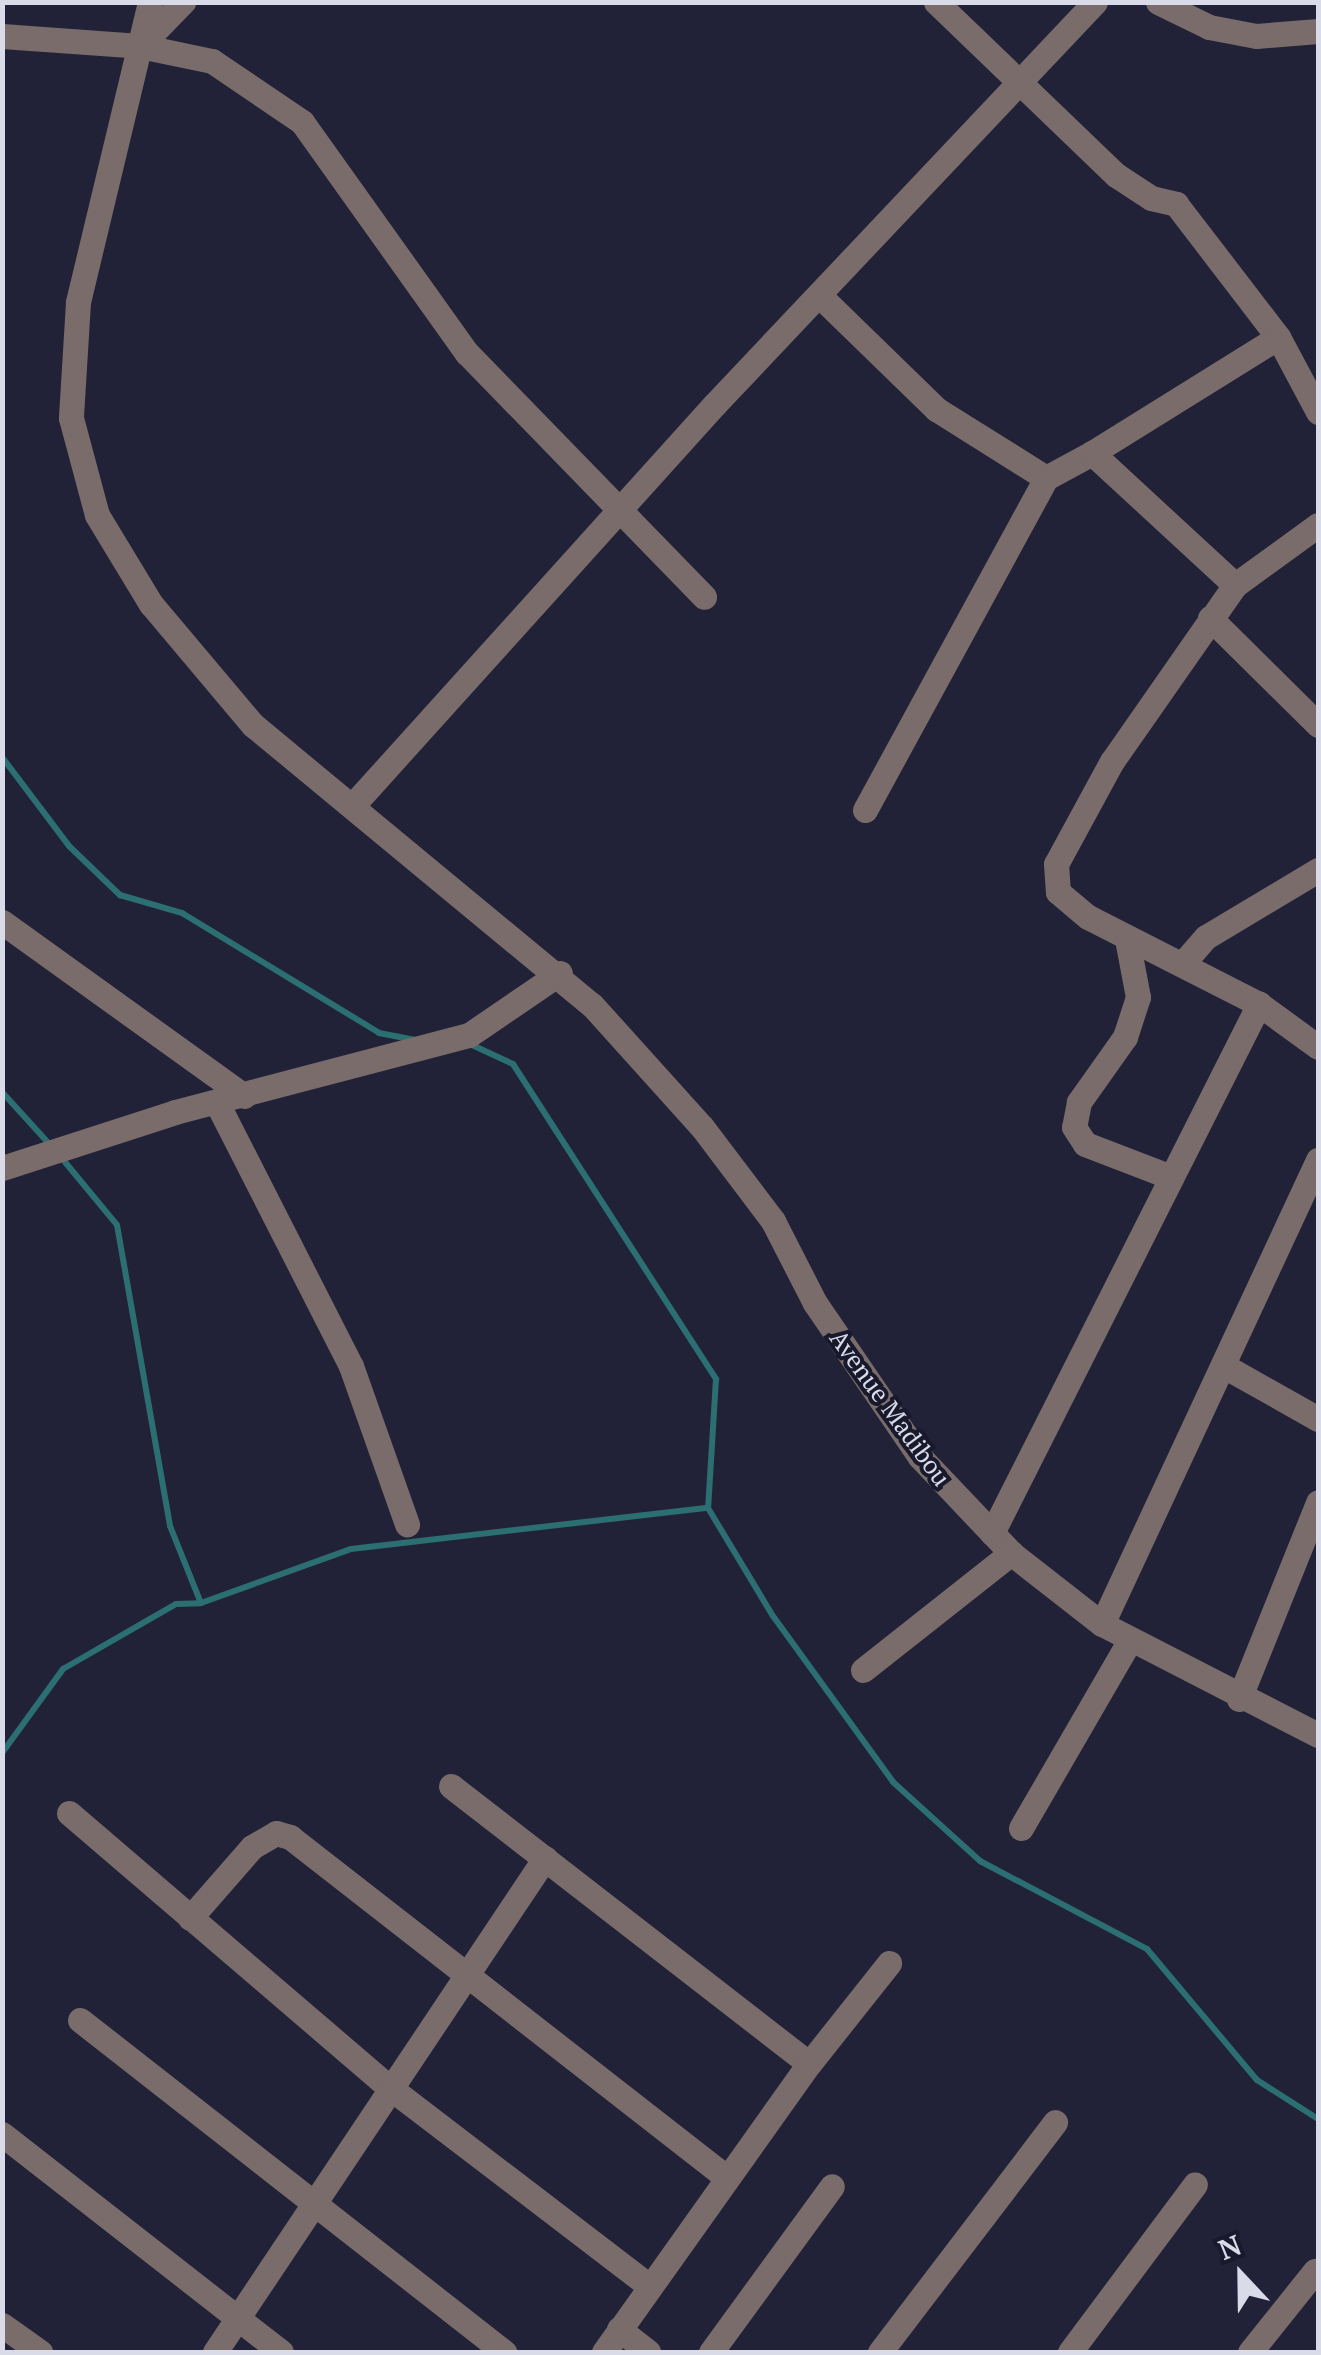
<!DOCTYPE html>
<style>
body{margin:0}
#map{position:relative;width:1321px;height:2355px;overflow:hidden;background:#212237;font-family:"PT Serif",serif}
div>[style]{position:absolute}
.stream>*{height:6px;margin:-3px;padding:0 3px;transform-origin:3px;border-radius:3px;background:#2b6f72}
.minor>*{height:25px;margin:-12.5px;padding:0 12.5px;transform-origin:12.5px;border-radius:12.5px;background:#796c6a}
span{translate:-50% -50%;white-space:nowrap;text-align:center;line-height:1.15;-webkit-text-stroke:8px #18192c;paint-order:stroke}
.street-label{font-size:25px;color:#d9dbe9}
.frame{position:absolute;inset:0;border:5px solid #d9dbe9;pointer-events:none}
.north{position:absolute;left:1191px;top:2225px;width:100px;height:100px;-webkit-text-stroke:8px #18192c;paint-order:stroke;rotate:338deg;font-size:28px;font-weight:700;line-height:40px;text-align:center;color:#d9dbe9}
.north::after{content:'';display:block;margin:auto;width:35px;height:45px;background:#d9dbe9;clip-path:polygon(50% 0,100% 100%,50% 72%,0 100%)}
</style>
<div id="map">
<div class="stream">
<i style="left:2px;top:757px;width:111px;rotate:53deg"></i>
<i style="left:69px;top:846px;width:71px;rotate:43.9deg"></i>
<i style="left:120px;top:895px;width:65px;rotate:16.2deg"></i>
<i style="left:182px;top:913px;width:231px;rotate:31.3deg"></i>
<i style="left:379px;top:1033px;width:37px;rotate:11deg"></i>
<i style="left:472px;top:1045px;width:45px;rotate:24.9deg"></i>
<i style="left:513px;top:1064px;width:375px;rotate:57.2deg"></i>
<i style="left:716px;top:1379px;width:129px;rotate:93.5deg"></i>
<i style="left:708px;top:1508px;width:126px;rotate:59deg"></i>
<i style="left:773px;top:1616px;width:205px;rotate:54.1deg"></i>
<i style="left:893px;top:1782px;width:118px;rotate:42.2deg"></i>
<i style="left:980px;top:1861px;width:189px;rotate:27.8deg"></i>
<i style="left:1147px;top:1949px;width:171px;rotate:50deg"></i>
<i style="left:1257px;top:2080px;width:72px;rotate:32.6deg"></i>
<i style="left:2px;top:1092px;width:74px;rotate:47.7deg"></i>
<i style="left:60px;top:1156px;width:89px;rotate:50.4deg"></i>
<i style="left:117px;top:1225px;width:306px;rotate:80deg"></i>
<i style="left:170px;top:1526px;width:83px;rotate:68.1deg"></i>
<i style="left:201px;top:1603px;width:159px;rotate:-19.8deg"></i>
<i style="left:351px;top:1549px;width:359px;rotate:-6.6deg"></i>
<i style="left:2px;top:1753px;width:104px;rotate:-54deg"></i>
<i style="left:63px;top:1669px;width:130px;rotate:-29.9deg"></i>
<i style="left:176px;top:1604px;width:25px;rotate:-2deg"></i>
</div>
<div class="minor">
<i style="left:150px;top:2px;width:309px;rotate:103.5deg"></i>
<i style="left:78px;top:302px;width:116px;rotate:93.5deg"></i>
<i style="left:71px;top:418px;width:100px;rotate:75deg"></i>
<i style="left:97px;top:515px;width:104px;rotate:58.8deg"></i>
<i style="left:151px;top:604px;width:158px;rotate:49.9deg"></i>
<i style="left:253px;top:725px;width:440px;rotate:39.6deg"></i>
<i style="left:592px;top:1005px;width:164px;rotate:48deg"></i>
<i style="left:702px;top:1127px;width:118px;rotate:52.9deg"></i>
<i style="left:773px;top:1221px;width:92px;rotate:62.9deg"></i>
<i style="left:815px;top:1303px;width:186px;rotate:55.7deg"></i>
<i style="left:920px;top:1457px;width:132px;rotate:46.5deg"></i>
<i style="left:1011px;top:1553px;width:115px;rotate:38deg"></i>
<i style="left:1102px;top:1624px;width:243px;rotate:27.2deg"></i>
<i style="left:936px;top:2px;width:250px;rotate:43.9deg"></i>
<i style="left:1116px;top:175px;width:42px;rotate:33.3deg"></i>
<i style="left:1151px;top:198px;width:26px;rotate:13deg"></i>
<i style="left:1176px;top:204px;width:168px;rotate:52.5deg"></i>
<i style="left:1158px;top:2px;width:57px;rotate:26.1deg"></i>
<i style="left:1209px;top:27px;width:48px;rotate:10.8deg"></i>
<i style="left:1256px;top:36px;width:62px;rotate:-4.6deg"></i>
<i style="left:2px;top:36px;width:138px;rotate:4.1deg"></i>
<i style="left:140px;top:46px;width:74px;rotate:11.8deg"></i>
<i style="left:212px;top:61px;width:109px;rotate:34.1deg"></i>
<i style="left:302px;top:122px;width:284px;rotate:54.5deg"></i>
<i style="left:467px;top:353px;width:340px;rotate:45.8deg"></i>
<i style="left:140px;top:46px;width:62px;rotate:-45.7deg"></i>
<i style="left:821px;top:297px;width:161px;rotate:44.2deg"></i>
<i style="left:936px;top:409px;width:130px;rotate:32.1deg"></i>
<i style="left:1046px;top:478px;width:52px;rotate:-28.5deg"></i>
<i style="left:1092px;top:453px;width:195px;rotate:42.7deg"></i>
<i style="left:1092px;top:453px;width:219px;rotate:-31.9deg"></i>
<i style="left:1278px;top:337px;width:85px;rotate:61.9deg"></i>
<i style="left:1318px;top:525px;width:102px;rotate:144.1deg"></i>
<i style="left:1235px;top:585px;width:215px;rotate:124.9deg"></i>
<i style="left:1112px;top:761px;width:117px;rotate:118.5deg"></i>
<i style="left:1056px;top:864px;width:28px;rotate:86deg"></i>
<i style="left:1058px;top:892px;width:39px;rotate:40deg"></i>
<i style="left:1088px;top:917px;width:192px;rotate:27deg"></i>
<i style="left:1259px;top:1004px;width:73px;rotate:36.1deg"></i>
<i style="left:1210px;top:618px;width:152px;rotate:44.7deg"></i>
<i style="left:353px;top:805px;width:540px;rotate:-47.93deg"></i>
<i style="left:715px;top:404px;width:553px;rotate:-46.61deg"></i>
<i style="left:865px;top:810px;width:378px;rotate:-61.4deg"></i>
<i style="left:2px;top:922px;width:298px;rotate:35.7deg"></i>
<i style="left:1127px;top:939px;width:59px;rotate:79.3deg"></i>
<i style="left:1138px;top:997px;width:42px;rotate:108deg"></i>
<i style="left:1125px;top:1037px;width:80px;rotate:125.3deg"></i>
<i style="left:1079px;top:1102px;width:25px;rotate:101deg"></i>
<i style="left:1074px;top:1127px;width:20px;rotate:57deg"></i>
<i style="left:1085px;top:1144px;width:92px;rotate:21deg"></i>
<i style="left:1184px;top:962px;width:33px;rotate:-49deg"></i>
<i style="left:1206px;top:937px;width:131px;rotate:-30.9deg"></i>
<i style="left:217px;top:1103px;width:295px;rotate:63deg"></i>
<i style="left:351px;top:1366px;width:168px;rotate:70.5deg"></i>
<i style="left:2px;top:1168px;width:182px;rotate:-17.9deg"></i>
<i style="left:175px;top:1112px;width:304px;rotate:-14.7deg"></i>
<i style="left:469px;top:1035px;width:110px;rotate:-34.3deg"></i>
<i style="left:1224px;top:1366px;width:108px;rotate:29.4deg"></i>
<i style="left:992px;top:1533px;width:593px;rotate:-63.22deg"></i>
<i style="left:1102px;top:1624px;width:512px;rotate:-65.04deg"></i>
<i style="left:863px;top:1670px;width:189px;rotate:-38.3deg"></i>
<i style="left:1239px;top:1699px;width:212px;rotate:-68.1deg"></i>
<i style="left:451px;top:1786px;width:453px;rotate:37.8deg"></i>
<i style="left:69px;top:1813px;width:421px;rotate:40.6deg"></i>
<i style="left:389px;top:2087px;width:327px;rotate:37.4deg"></i>
<i style="left:1021px;top:1828px;width:217px;rotate:-59.9deg"></i>
<i style="left:190px;top:1918px;width:94px;rotate:-48.9deg"></i>
<i style="left:252px;top:1847px;width:28px;rotate:-30deg"></i>
<i style="left:276px;top:1833px;width:15px;rotate:16deg"></i>
<i style="left:290px;top:1837px;width:553px;rotate:37.95deg"></i>
<i style="left:80px;top:2020px;width:539px;rotate:38.06deg"></i>
<i style="left:2px;top:2134px;width:354px;rotate:38deg"></i>
<i style="left:2px;top:2325px;width:47px;rotate:35.4deg"></i>
<i style="left:619px;top:2329px;width:37px;rotate:38deg"></i>
<i style="left:215px;top:2352px;width:594px;rotate:-56.26deg"></i>
<i style="left:604px;top:2352px;width:354px;rotate:-54.6deg"></i>
<i style="left:809px;top:2064px;width:129px;rotate:-51.6deg"></i>
<i style="left:711px;top:2352px;width:205px;rotate:-53.9deg"></i>
<i style="left:880px;top:2352px;width:289px;rotate:-52.7deg"></i>
<i style="left:1070px;top:2352px;width:209px;rotate:-53.3deg"></i>
<i style="left:1250px;top:2352px;width:104px;rotate:-51.3deg"></i>
</div>
<div class="street-label">
<span style="left:890px;top:1408px;rotate:54deg">Avenue Madibou</span>
</div>
<div class="frame"></div>
<div class="north">N</div>
</div>
